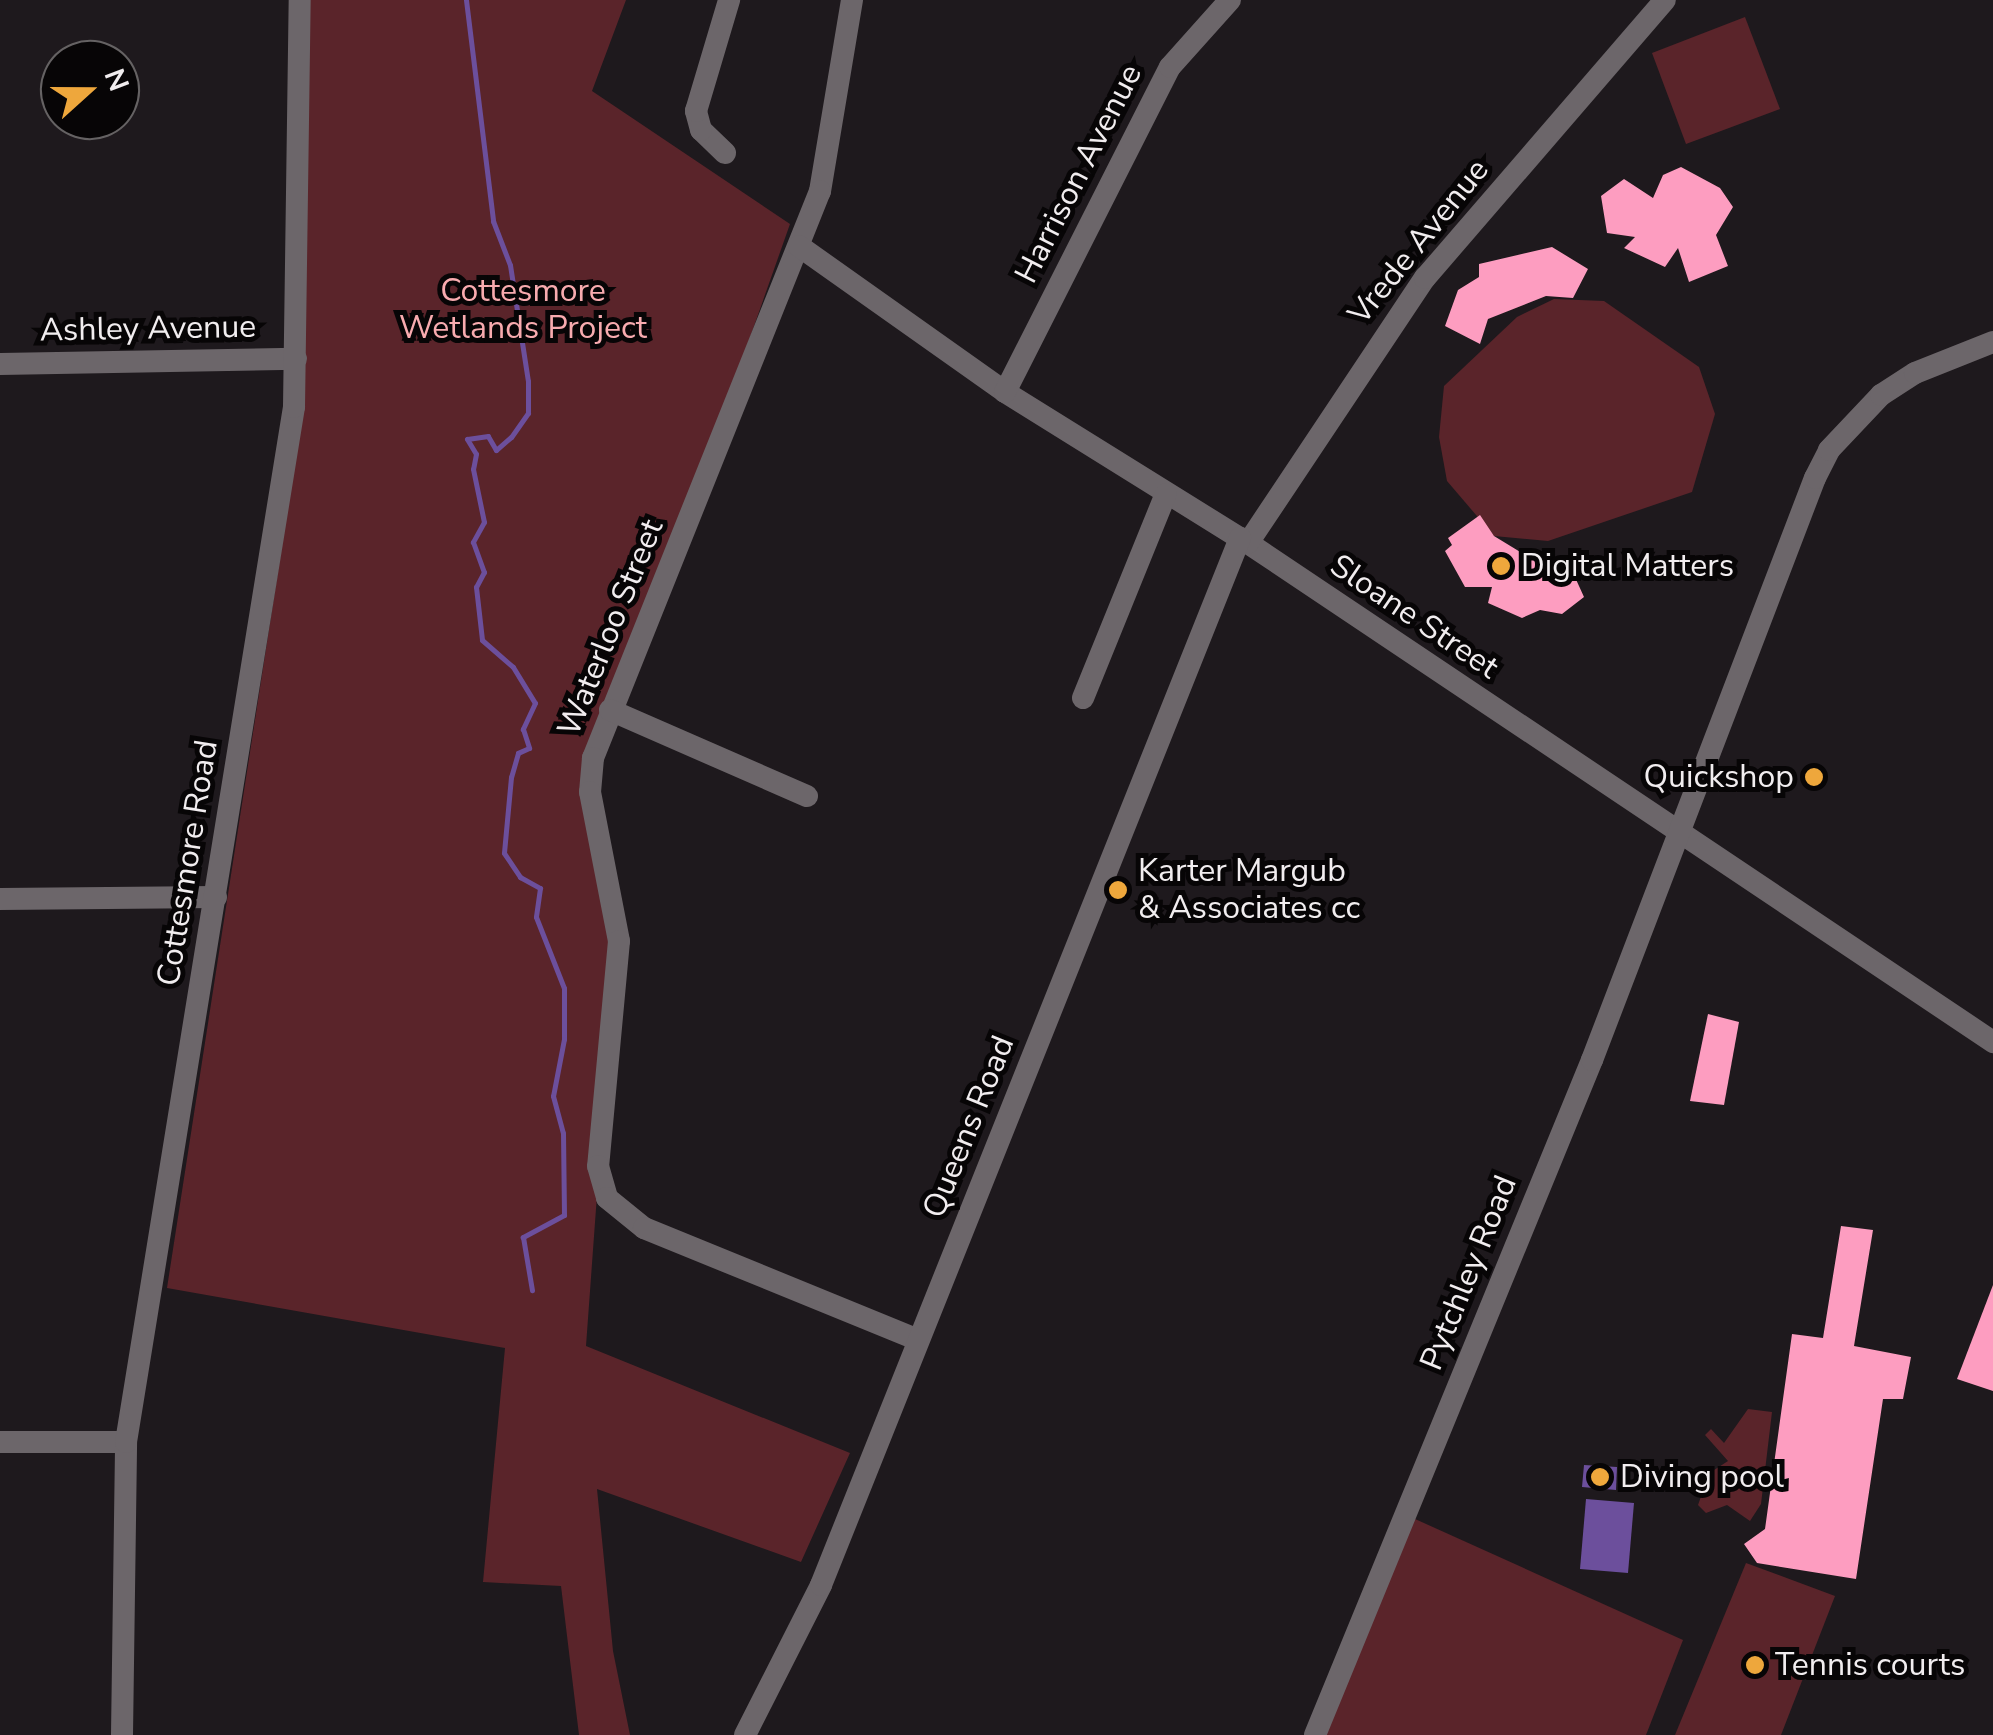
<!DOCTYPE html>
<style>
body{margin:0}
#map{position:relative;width:1993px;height:1735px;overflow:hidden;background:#1e191d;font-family:"Nunito Sans",sans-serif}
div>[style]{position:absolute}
.green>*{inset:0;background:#5a242a}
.water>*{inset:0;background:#6c4f9c}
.stream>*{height:5px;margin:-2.5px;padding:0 2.5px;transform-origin:2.5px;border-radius:2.5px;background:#6c4f9c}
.building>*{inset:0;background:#fd9dc0}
.minor>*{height:22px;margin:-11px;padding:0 11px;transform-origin:11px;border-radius:11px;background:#6c666a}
.dots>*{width:28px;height:28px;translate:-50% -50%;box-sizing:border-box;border:5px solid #070506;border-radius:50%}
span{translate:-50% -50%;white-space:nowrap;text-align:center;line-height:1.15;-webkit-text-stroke:10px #070506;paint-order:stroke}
.street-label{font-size:32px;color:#f1edef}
.park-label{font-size:32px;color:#f8abaf}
.poi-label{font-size:32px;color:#f1edef}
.left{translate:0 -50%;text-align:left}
.right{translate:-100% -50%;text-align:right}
.north{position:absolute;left:40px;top:40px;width:100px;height:100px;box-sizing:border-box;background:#070506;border:2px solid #656263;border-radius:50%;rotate:69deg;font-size:28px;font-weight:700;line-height:40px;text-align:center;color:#f1edef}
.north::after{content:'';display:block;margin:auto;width:35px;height:45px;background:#eea73c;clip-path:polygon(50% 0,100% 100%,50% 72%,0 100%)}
</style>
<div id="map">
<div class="green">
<i style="clip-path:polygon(300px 0,626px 0,592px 91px,790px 224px,591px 788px,617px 921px,586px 1346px,850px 1453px,801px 1562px,597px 1489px,613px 1651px,630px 1735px,579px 1735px,561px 1586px,483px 1582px,505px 1348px,167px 1288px,305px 397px)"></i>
<i style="clip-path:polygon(1745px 17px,1780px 109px,1686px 144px,1652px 53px)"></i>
<i style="clip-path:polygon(1554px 299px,1604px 301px,1699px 367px,1715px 414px,1692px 492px,1548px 541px,1494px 536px,1447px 481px,1439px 437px,1444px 386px,1517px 317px)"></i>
<i style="clip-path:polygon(1748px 1409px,1772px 1412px,1761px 1504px,1750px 1521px,1727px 1505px,1706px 1513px,1698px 1505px,1704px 1488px,1711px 1472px,1728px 1461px,1705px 1435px,1711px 1429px,1724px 1443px)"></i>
<i style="clip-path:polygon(1404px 1514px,1683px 1640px,1646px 1735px,1323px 1735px)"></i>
<i style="clip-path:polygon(1746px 1563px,1835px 1596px,1781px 1735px,1675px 1735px)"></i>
</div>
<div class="water">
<i style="clip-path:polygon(1584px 1465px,1617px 1467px,1616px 1490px,1582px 1487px)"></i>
<i style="clip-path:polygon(1586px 1499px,1634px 1503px,1628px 1573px,1580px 1569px)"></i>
</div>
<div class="stream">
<i style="left:466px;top:0;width:223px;rotate:83deg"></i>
<i style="left:493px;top:221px;width:47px;rotate:68.9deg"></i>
<i style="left:510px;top:265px;width:117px;rotate:81.2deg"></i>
<i style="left:528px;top:381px;width:32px;rotate:90deg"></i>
<i style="left:528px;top:413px;width:29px;rotate:125deg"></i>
<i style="left:511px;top:437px;width:20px;rotate:139deg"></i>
<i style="left:496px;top:450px;width:16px;rotate:-120deg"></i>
<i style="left:488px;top:436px;width:21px;rotate:172deg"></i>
<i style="left:467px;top:439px;width:17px;rotate:59deg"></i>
<i style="left:476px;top:454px;width:15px;rotate:101deg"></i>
<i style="left:473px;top:469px;width:54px;rotate:78.3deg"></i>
<i style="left:484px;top:522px;width:23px;rotate:119deg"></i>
<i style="left:473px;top:542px;width:32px;rotate:70deg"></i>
<i style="left:484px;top:572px;width:17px;rotate:118deg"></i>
<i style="left:476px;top:587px;width:53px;rotate:83.5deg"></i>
<i style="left:482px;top:640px;width:41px;rotate:41.1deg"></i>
<i style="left:513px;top:667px;width:42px;rotate:58.6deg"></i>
<i style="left:535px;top:703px;width:29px;rotate:115deg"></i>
<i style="left:523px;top:729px;width:20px;rotate:72deg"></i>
<i style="left:529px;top:748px;width:12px;rotate:156deg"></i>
<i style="left:518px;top:753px;width:25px;rotate:106deg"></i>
<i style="left:511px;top:777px;width:76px;rotate:95.3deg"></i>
<i style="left:504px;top:853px;width:29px;rotate:56deg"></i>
<i style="left:520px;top:877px;width:23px;rotate:29deg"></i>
<i style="left:540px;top:888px;width:29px;rotate:98deg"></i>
<i style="left:536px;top:917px;width:76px;rotate:68.5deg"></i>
<i style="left:564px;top:988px;width:51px;rotate:90deg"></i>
<i style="left:564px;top:1039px;width:58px;rotate:100.9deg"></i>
<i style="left:553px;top:1096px;width:38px;rotate:75deg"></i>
<i style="left:563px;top:1133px;width:82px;rotate:89.3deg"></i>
<i style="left:564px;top:1215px;width:47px;rotate:151.8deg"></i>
<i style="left:523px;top:1237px;width:54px;rotate:80.4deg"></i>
</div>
<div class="building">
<i style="clip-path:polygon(1681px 167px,1720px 188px,1733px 207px,1716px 235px,1728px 266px,1689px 282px,1678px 248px,1665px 267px,1624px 248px,1635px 237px,1607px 233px,1601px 196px,1624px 179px,1653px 198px,1663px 175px)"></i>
<i style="clip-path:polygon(1552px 247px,1588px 269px,1573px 298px,1546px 296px,1488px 319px,1480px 344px,1445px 326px,1458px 290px,1479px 277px,1479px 264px)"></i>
<i style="clip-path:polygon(1480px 515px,1494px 536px,1550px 570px,1569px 564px,1584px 597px,1562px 614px,1540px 610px,1522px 618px,1488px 603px,1492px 587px,1465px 587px,1445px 551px,1452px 545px,1448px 538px)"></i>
<i style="clip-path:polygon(1708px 1014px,1739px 1022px,1724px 1105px,1690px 1101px)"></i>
<i style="clip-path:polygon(1841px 1226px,1873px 1230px,1854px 1346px,1911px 1357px,1903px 1399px,1883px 1399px,1856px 1579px,1757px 1563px,1744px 1544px,1765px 1529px,1792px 1334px,1823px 1338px)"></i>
<i style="clip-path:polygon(1993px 1285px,1993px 1391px,1957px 1379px)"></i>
</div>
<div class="minor">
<i style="left:852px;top:0;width:194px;rotate:99.5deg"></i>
<i style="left:820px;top:191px;width:611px;rotate:111.82deg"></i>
<i style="left:593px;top:758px;width:34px;rotate:95deg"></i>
<i style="left:590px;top:792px;width:152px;rotate:79deg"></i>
<i style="left:619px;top:941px;width:226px;rotate:95.3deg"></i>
<i style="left:598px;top:1166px;width:33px;rotate:74deg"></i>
<i style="left:607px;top:1198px;width:48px;rotate:39deg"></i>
<i style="left:644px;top:1228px;width:296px;rotate:22.2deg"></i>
<i style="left:725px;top:153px;width:33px;rotate:-136deg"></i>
<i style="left:701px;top:130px;width:20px;rotate:-105deg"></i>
<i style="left:696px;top:111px;width:116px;rotate:-73.4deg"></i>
<i style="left:799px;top:246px;width:252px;rotate:35.3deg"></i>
<i style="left:1005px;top:392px;width:286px;rotate:31.9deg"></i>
<i style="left:1248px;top:543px;width:897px;rotate:33.81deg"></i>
<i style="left:0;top:364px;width:296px;rotate:-1deg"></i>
<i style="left:1005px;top:392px;width:364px;rotate:-63.1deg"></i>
<i style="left:1170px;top:67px;width:90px;rotate:-48.2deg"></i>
<i style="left:1248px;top:543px;width:319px;rotate:-56.3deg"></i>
<i style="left:1425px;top:278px;width:367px;rotate:-49.2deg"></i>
<i style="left:1083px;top:698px;width:220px;rotate:-67.9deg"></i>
<i style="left:610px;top:710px;width:215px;rotate:23.6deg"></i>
<i style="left:0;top:899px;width:216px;rotate:-0.5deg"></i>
<i style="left:0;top:1442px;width:126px"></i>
<i style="left:122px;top:1735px;width:293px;rotate:-89.2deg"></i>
<i style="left:126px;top:1442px;width:1049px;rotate:-80.78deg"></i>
<i style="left:294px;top:407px;width:407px;rotate:-89.2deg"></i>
<i style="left:745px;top:1735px;width:168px;rotate:-63.1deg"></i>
<i style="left:821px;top:1585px;width:1128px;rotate:-68.19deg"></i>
<i style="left:1315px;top:1735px;width:730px;rotate:-67.69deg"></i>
<i style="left:1592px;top:1060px;width:623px;rotate:-69.04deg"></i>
<i style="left:1815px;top:478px;width:31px;rotate:-63deg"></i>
<i style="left:1829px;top:450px;width:76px;rotate:-46.6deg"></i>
<i style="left:1881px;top:395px;width:40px;rotate:-32.9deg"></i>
<i style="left:1915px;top:373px;width:84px;rotate:-21.7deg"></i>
</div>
<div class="dots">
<i style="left:1501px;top:566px;background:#eea73c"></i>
<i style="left:1814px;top:777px;background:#eea73c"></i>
<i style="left:1118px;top:890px;background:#eea73c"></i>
<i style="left:1600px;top:1477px;background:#eea73c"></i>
<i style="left:1755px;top:1665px;background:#eea73c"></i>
</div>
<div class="street-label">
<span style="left:1079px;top:174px;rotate:-63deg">Harrison Avenue</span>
<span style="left:1419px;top:242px;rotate:-51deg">Vrede Avenue</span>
<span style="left:148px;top:329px;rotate:-1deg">Ashley Avenue</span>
<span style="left:1414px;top:617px;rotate:34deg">Sloane Street</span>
<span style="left:611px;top:628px;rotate:-68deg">Waterloo Street</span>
<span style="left:188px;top:863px;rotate:-81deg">Cottesmore Road</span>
<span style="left:969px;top:1127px;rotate:-68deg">Queens Road</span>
<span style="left:1469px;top:1273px;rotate:-68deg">Pytchley Road</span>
</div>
<div class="park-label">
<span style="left:523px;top:310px">Cottesmore<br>Wetlands Project</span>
</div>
<div class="poi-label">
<span class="left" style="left:1521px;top:566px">Digital Matters</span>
<span class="right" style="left:1794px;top:777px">Quickshop</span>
<span class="left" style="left:1138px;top:890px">Karter Margub<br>&amp; Associates cc</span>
<span class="left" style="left:1620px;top:1477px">Diving pool</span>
<span class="left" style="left:1775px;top:1665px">Tennis courts</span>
</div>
<div class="north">N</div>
</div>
